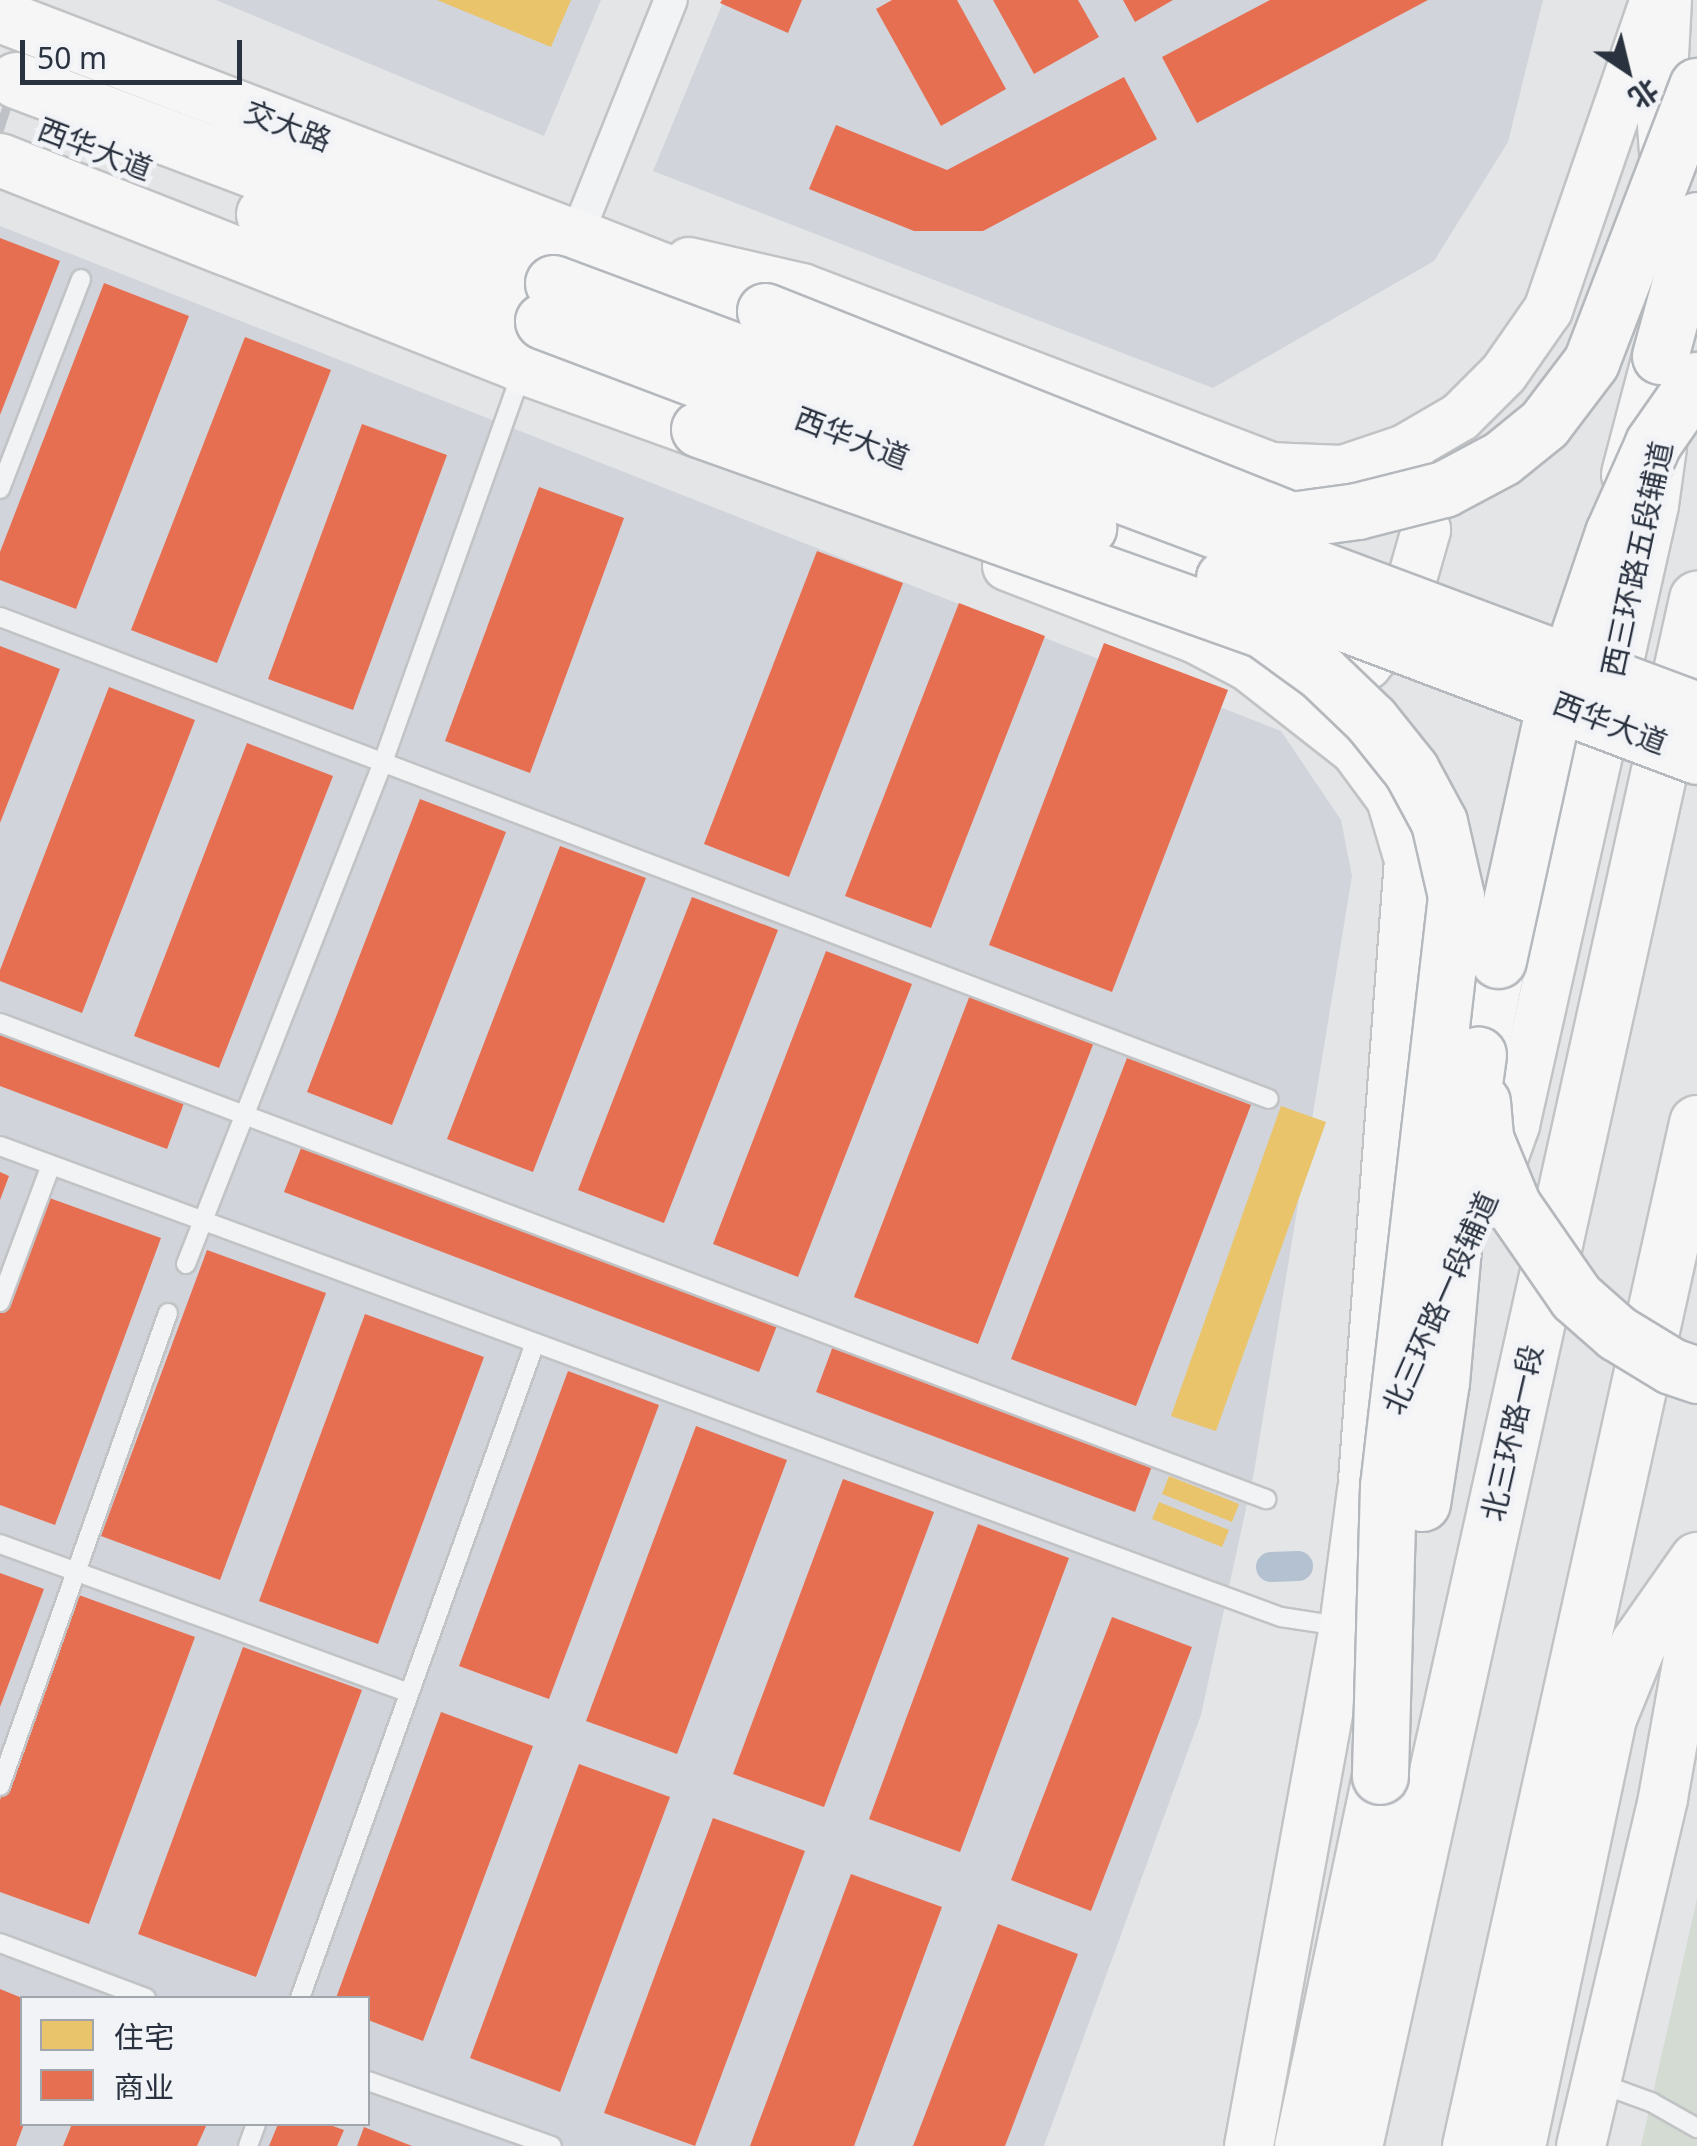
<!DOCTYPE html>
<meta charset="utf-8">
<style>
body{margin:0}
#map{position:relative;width:1697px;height:2146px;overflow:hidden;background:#e3e5e7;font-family:"Noto Sans","Noto Sans SC",sans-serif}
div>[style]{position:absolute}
.built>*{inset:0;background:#d1d4da}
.green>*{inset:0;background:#d3dbd3}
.homes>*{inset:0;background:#e9c46a}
.shops>*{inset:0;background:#e76f51}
.canal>*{height:30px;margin:-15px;padding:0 15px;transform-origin:15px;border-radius:15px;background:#b3c1d1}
.highway-tunnel>*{height:55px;margin-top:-27.5px;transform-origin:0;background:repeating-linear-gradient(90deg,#bec1c6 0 55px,transparent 0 83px)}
.roads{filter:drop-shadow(2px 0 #c1c3c5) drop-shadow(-2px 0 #c1c3c5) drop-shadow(0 2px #c1c3c5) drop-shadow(0 -2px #c1c3c5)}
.lane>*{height:18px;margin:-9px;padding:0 9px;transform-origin:9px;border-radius:9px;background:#f2f3f4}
.street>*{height:32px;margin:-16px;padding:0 16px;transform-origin:16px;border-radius:16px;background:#f2f3f4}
.secondary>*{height:48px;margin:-24px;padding:0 24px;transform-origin:24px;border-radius:24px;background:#f6f6f6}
.primary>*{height:52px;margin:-26px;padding:0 26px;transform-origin:26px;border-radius:26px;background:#f6f6f6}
.highway>*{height:55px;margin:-27.5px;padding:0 27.5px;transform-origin:27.5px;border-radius:27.5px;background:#f6f6f6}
.bridges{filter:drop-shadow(2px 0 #b5b8bc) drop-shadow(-2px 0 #b5b8bc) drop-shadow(0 2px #b5b8bc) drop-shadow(0 -2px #b5b8bc)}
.highway-bridge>*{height:55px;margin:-27.5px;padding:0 27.5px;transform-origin:27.5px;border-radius:27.5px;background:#f6f6f6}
span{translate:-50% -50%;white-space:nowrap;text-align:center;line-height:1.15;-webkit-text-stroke:10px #f1f3f6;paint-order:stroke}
.street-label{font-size:30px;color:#2a3240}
.legend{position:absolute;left:20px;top:1996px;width:350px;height:130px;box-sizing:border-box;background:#f1f3f6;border:2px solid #a1a6ad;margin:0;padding:12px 18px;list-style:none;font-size:30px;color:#2a3240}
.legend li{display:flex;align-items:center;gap:20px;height:50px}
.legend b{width:50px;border:2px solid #a1a6ad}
.north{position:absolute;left:1577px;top:20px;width:100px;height:100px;-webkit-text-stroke:8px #f1f3f6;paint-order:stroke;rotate:145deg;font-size:28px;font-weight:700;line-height:40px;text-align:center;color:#2a3240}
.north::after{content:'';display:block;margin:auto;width:35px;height:45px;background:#2a3240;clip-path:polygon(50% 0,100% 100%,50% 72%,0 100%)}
.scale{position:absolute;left:20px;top:40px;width:222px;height:45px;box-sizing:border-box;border:5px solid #2a3240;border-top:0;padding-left:12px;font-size:30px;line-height:35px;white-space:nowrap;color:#2a3240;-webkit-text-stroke:8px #f1f3f6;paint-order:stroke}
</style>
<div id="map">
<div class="built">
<i style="clip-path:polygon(216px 0,601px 0,544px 136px)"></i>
<i style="clip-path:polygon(724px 0,1543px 0,1508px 142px,1434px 261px,1213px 388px,653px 171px)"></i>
<i style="clip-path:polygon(evenodd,0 226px,1281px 731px,1341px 820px,1352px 876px,1254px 1472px,1201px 1715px,1044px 2146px,0 2146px,0 226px,22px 1998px,368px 1998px,368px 2124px,22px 2124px,22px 1998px)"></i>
</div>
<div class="green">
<i style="clip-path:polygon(1697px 1899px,1697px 2146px,1641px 2146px)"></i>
</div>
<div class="homes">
<i style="clip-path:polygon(437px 0,571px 0,551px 47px)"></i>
<i style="clip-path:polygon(1281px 1106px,1326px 1122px,1216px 1431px,1171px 1416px)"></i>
<i style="clip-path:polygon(1169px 1476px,1239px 1504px,1232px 1522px,1162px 1494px)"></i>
<i style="clip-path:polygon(1159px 1502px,1229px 1530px,1222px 1547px,1152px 1519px)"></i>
</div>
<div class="shops">
<i style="clip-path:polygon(722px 0,802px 0,788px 33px,720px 3px)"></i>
<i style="clip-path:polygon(892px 0,957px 0,1006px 89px,941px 126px,876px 9px)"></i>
<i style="clip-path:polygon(993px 0,1078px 0,1099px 37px,1034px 74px)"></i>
<i style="clip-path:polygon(1123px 0,1173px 0,1135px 22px)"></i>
<i style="clip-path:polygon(1270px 0,1428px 0,1197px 123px,1162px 57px)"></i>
<i style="clip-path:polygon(1124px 77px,1157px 139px,983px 231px,914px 231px,809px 189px,836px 125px,947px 170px)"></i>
<i style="clip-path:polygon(0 238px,60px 261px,0 415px)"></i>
<i style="clip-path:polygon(104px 283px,189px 316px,76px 609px,0 580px,0 552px)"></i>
<i style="clip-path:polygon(245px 337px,331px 370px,217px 663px,131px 630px)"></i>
<i style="clip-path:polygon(362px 424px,447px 455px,353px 710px,268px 679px)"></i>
<i style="clip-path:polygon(539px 487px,624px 518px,530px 773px,445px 741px)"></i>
<i style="clip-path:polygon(817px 551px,903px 583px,789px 877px,704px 844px)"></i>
<i style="clip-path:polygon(959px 603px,1045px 636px,931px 928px,845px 896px)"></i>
<i style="clip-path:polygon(1104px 643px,1228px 690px,1112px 992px,989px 945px)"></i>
<i style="clip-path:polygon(0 646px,60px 669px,0 823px)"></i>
<i style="clip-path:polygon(109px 687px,195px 720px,82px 1013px,0 981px,0 970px)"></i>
<i style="clip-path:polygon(247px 743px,333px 776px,219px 1068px,134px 1036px)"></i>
<i style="clip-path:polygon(420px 799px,506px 832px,392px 1125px,307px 1092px)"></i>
<i style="clip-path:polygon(560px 846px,646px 878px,533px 1172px,447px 1139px)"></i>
<i style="clip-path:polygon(692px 897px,778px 930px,664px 1223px,578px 1190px)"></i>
<i style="clip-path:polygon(826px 951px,912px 984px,798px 1277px,713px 1244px)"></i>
<i style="clip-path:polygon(970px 995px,1094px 1042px,978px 1344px,854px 1297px)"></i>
<i style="clip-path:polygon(0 1034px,184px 1103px,167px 1149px,0 1086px)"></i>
<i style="clip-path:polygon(1127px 1058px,1251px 1105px,1136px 1406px,1011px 1359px)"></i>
<i style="clip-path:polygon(303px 1143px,778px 1323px,759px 1372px,284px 1192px)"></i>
<i style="clip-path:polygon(0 1172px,9px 1176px,0 1200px)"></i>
<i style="clip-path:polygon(41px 1195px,161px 1238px,55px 1525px,0 1505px,0 1308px)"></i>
<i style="clip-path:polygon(207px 1250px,326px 1293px,220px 1580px,101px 1536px)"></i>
<i style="clip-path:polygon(365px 1314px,484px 1357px,378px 1644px,259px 1601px)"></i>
<i style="clip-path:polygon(833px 1346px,1152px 1466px,1135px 1512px,816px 1392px)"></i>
<i style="clip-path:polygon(568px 1371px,659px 1405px,549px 1699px,459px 1666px)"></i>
<i style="clip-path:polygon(696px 1426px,787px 1460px,677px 1754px,586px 1721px)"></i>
<i style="clip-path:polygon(843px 1479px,934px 1512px,824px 1807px,733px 1774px)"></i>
<i style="clip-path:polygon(978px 1524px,1069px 1558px,960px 1852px,869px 1819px)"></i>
<i style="clip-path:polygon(0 1573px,44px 1589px,0 1707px)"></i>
<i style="clip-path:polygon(76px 1594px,195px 1637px,89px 1924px,0 1892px,0 1800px)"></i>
<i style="clip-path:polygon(1112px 1617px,1192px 1647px,1091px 1911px,1011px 1880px)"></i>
<i style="clip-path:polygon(243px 1647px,362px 1690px,256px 1977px,138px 1934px)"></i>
<i style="clip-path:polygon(441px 1712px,533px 1746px,423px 2041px,368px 2020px,368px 1998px,336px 1998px)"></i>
<i style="clip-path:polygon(579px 1764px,670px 1797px,560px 2092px,470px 2058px)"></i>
<i style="clip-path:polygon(713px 1818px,805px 1851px,695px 2146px,604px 2113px)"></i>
<i style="clip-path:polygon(851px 1874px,942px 1907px,854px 2146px,750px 2146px)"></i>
<i style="clip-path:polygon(998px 1924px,1078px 1954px,1005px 2146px,913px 2146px)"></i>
<i style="clip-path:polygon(0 1989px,22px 1998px,24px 2124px,16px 2146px,0 2146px)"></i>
<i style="clip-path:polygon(72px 2124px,207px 2124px,197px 2146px,63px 2146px)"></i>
<i style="clip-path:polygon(278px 2124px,327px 2124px,344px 2130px,337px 2146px,269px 2146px)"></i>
<i style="clip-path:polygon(364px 2127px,412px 2146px,357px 2146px)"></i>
</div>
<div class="canal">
<i style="left:1271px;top:1567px;width:27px;rotate:-2deg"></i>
</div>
<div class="highway-tunnel">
<i style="left:0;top:113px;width:9px;rotate:18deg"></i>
</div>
<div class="roads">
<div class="lane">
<i style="left:0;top:489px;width:225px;rotate:-68.9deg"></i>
<i style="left:0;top:617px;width:1357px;rotate:20.8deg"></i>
<i style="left:0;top:1023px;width:1353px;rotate:20.61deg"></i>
<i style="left:0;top:1146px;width:1365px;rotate:20.19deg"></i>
<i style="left:1281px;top:1617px;width:60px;rotate:8.7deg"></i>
<i style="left:186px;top:1264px;width:539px;rotate:-68.57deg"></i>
<i style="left:383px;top:762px;width:415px;rotate:-70.4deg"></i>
<i style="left:0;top:1302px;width:146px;rotate:-69.6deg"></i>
<i style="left:0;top:1544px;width:435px;rotate:20deg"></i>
<i style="left:0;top:1786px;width:502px;rotate:-70.45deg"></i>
<i style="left:0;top:1943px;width:156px;rotate:20.6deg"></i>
<i style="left:300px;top:1998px;width:696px;rotate:-70.26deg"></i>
<i style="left:368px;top:2081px;width:195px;rotate:19.5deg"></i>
<i style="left:1596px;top:2082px;width:59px;rotate:20deg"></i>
<i style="left:1651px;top:2102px;width:53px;rotate:29.5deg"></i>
<i style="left:248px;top:2146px;width:23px;rotate:-70deg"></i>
</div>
<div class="street">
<i style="left:576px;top:237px;width:255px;rotate:-68.2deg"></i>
</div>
<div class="secondary">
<i style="left:1665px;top:166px;width:55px;rotate:-94.2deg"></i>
<i style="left:1661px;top:111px;width:111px;rotate:-86.9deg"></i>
<i style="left:689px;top:262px;width:116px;rotate:13deg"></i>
<i style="left:802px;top:288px;width:502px;rotate:20.89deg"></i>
<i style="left:1271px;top:467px;width:72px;rotate:2.4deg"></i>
<i style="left:1343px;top:470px;width:65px;rotate:-18.7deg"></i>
<i style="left:1405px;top:449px;width:64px;rotate:-30.2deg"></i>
<i style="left:1460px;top:417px;width:62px;rotate:-45deg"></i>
<i style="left:1504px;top:373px;width:77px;rotate:-55.1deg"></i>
<i style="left:1548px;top:310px;width:319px;rotate:-71deg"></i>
<i style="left:1007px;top:566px;width:203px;rotate:21.1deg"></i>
<i style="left:1196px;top:639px;width:60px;rotate:27.8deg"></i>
<i style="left:1249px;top:667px;width:135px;rotate:38.1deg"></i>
<i style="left:1355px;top:750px;width:61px;rotate:53.7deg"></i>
<i style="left:1391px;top:799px;width:64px;rotate:73.6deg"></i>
<i style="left:1409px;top:860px;width:622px;rotate:94.24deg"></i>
<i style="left:1304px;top:702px;width:73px;rotate:-30.4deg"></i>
<i style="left:1367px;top:665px;width:51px;rotate:-51.3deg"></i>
<i style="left:1399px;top:625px;width:99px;rotate:-74.1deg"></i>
<i style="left:1426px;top:530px;width:70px;rotate:-104.8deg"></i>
<i style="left:1490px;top:1195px;width:74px;rotate:-70.3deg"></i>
<i style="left:1515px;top:1125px;width:635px;rotate:-77.36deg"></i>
<i style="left:1654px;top:505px;width:59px;rotate:-82.1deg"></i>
<i style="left:1249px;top:2146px;width:528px;rotate:-79.63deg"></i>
<i style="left:1344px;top:1627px;width:137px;rotate:-82.5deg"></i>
<i style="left:1362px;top:1491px;width:46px;rotate:-71.2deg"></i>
<i style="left:1581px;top:2146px;width:358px;rotate:-76.7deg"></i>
<i style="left:1663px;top:1798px;width:193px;rotate:-79.9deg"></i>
</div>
<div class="primary">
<i style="left:0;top:16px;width:617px;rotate:20.99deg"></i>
<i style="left:0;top:160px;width:562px;rotate:21.5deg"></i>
</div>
<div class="highway">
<i style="left:16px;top:80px;width:574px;rotate:20.71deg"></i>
<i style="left:264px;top:214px;width:299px;rotate:21deg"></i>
<i style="left:576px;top:237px;width:203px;rotate:21.4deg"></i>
<i style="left:523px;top:366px;width:187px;rotate:19.7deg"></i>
<i style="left:1629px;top:474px;width:122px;rotate:-75.3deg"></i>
<i style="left:1136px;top:545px;width:117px;rotate:33.8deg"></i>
<i style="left:1478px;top:1055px;width:97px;rotate:-78.1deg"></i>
<i style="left:1302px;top:2146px;width:378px;rotate:-78.1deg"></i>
<i style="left:1354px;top:2146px;width:1585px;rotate:-77.5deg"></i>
<i style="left:1470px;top:2146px;width:1048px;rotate:-77.49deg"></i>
<i style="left:1517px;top:2146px;width:441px;rotate:-78deg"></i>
<i style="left:1609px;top:1715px;width:77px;rotate:-67.8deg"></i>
<i style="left:1638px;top:1644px;width:103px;rotate:-54.9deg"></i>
</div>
</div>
<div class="bridges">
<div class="highway-bridge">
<i style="left:553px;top:283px;width:1221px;rotate:20.47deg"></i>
<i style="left:765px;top:311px;width:566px;rotate:21.67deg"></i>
<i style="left:1291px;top:520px;width:67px;rotate:-7.8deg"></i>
<i style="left:1357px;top:511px;width:90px;rotate:-14.2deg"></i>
<i style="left:1444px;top:489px;width:66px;rotate:-28.1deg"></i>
<i style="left:1502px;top:458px;width:54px;rotate:-39deg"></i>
<i style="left:1544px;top:424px;width:78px;rotate:-52.8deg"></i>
<i style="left:1591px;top:362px;width:296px;rotate:-69deg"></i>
<i style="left:543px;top:321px;width:583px;rotate:20.71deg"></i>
<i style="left:1660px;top:356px;width:141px;rotate:-74.8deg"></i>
<i style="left:699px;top:429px;width:599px;rotate:19.62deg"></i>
<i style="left:1263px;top:630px;width:72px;rotate:35.9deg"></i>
<i style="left:1321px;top:672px;width:69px;rotate:43.8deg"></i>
<i style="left:1371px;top:720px;width:64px;rotate:51.3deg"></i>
<i style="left:1411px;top:770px;width:59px;rotate:61.7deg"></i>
<i style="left:1439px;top:822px;width:76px;rotate:77.1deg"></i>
<i style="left:1456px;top:896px;width:594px;rotate:96.57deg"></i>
<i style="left:1388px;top:1486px;width:290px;rotate:91.6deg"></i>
<i style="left:1224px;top:578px;width:505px;rotate:20.62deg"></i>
<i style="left:1498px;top:960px;width:256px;rotate:-77.6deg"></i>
<i style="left:1553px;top:710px;width:187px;rotate:-71.3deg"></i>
<i style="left:1613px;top:533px;width:98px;rotate:-66deg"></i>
<i style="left:1653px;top:443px;width:77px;rotate:-55.1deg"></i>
<i style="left:1482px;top:1102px;width:36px;rotate:85deg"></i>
<i style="left:1485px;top:1138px;width:74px;rotate:67.6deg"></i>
<i style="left:1513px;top:1206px;width:111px;rotate:55.3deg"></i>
<i style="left:1576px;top:1297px;width:55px;rotate:41.3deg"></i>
<i style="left:1617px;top:1333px;width:63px;rotate:31.4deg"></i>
<i style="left:1671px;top:1366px;width:28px;rotate:19deg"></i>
<i style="left:1422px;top:1503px;width:122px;rotate:-81.1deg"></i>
<i style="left:1441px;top:1382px;width:168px;rotate:-84.9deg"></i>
<i style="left:1456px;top:1215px;width:162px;rotate:-82.2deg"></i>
</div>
</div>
<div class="street-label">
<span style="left:288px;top:126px;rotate:21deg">交大路</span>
<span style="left:95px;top:149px;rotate:21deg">西华大道</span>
<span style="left:852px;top:438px;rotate:21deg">西华大道</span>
<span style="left:1637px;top:559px;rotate:-78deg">西三环路五段辅道</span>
<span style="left:1610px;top:723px;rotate:21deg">西华大道</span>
<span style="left:1440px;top:1303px;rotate:-66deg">北三环路一段辅道</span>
<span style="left:1512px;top:1433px;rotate:-77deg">北三环路一段</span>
</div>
<ul class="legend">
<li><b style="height:28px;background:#e9c46a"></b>住宅</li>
<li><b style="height:28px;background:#e76f51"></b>商业</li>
</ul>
<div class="north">北</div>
<div class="scale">50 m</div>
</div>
